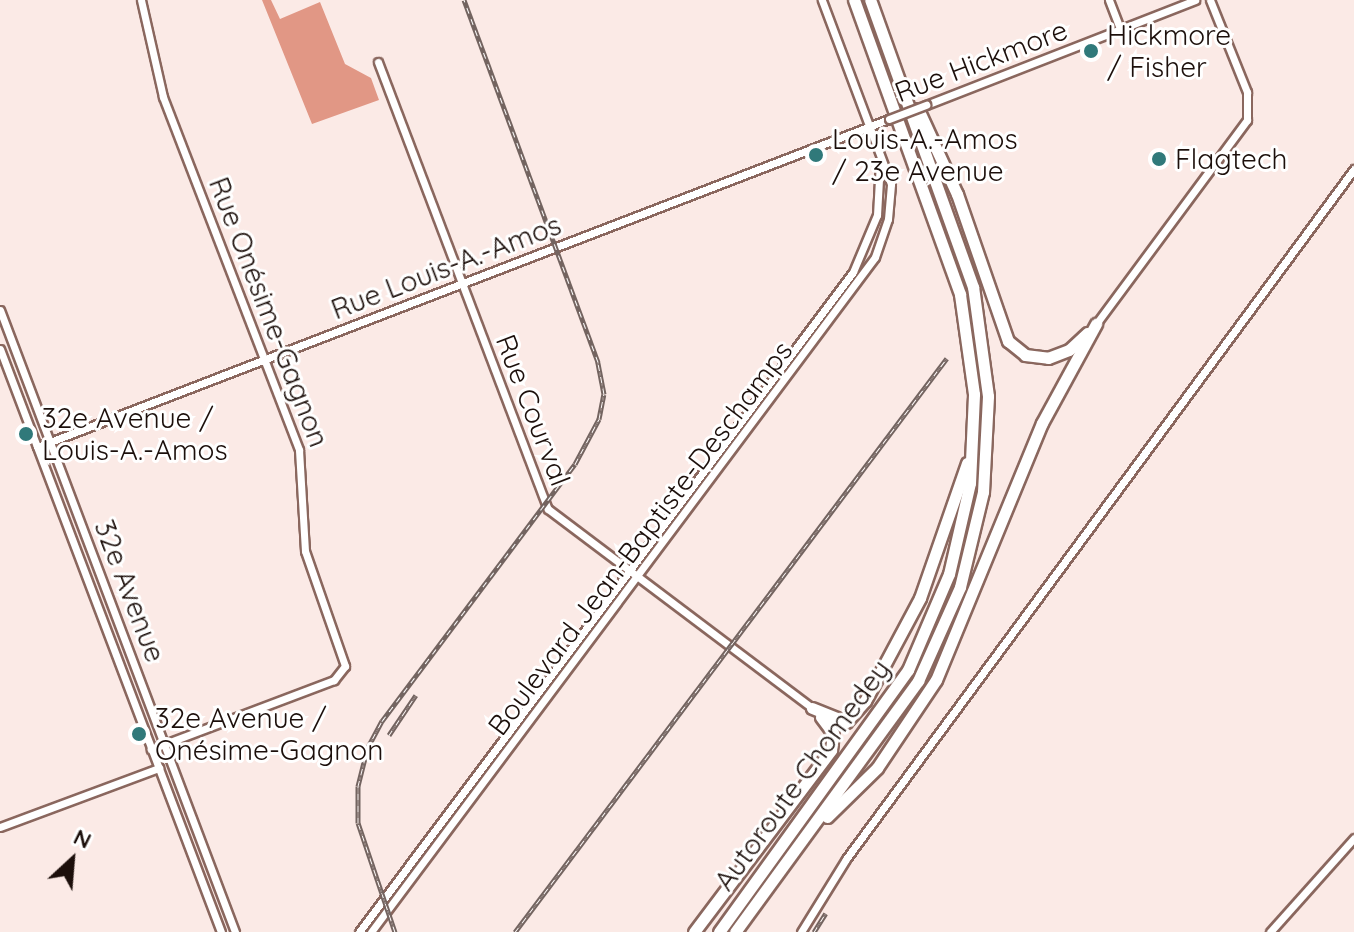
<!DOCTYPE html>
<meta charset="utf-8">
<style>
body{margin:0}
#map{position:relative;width:1354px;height:932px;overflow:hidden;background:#fbeae6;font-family:Quicksand,sans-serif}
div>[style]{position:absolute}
.forest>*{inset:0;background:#e19785}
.roads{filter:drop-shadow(2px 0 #8a675e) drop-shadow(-2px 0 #8a675e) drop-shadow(0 2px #8a675e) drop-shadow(0 -2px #8a675e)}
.minor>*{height:7px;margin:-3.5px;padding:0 3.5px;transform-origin:3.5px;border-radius:3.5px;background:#fff}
.highway>*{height:11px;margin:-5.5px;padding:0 5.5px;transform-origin:5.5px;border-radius:5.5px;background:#fff}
.rail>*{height:5px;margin-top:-2.5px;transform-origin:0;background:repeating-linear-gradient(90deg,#fff 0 6px,#736460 0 12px);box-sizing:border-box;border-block:2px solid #736460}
.bridges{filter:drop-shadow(2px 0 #8a675e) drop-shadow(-2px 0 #8a675e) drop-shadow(0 2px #8a675e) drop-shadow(0 -2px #8a675e)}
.minor-bridge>*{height:7px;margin:-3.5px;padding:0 3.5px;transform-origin:3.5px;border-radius:3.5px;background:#fff}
.dots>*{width:22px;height:22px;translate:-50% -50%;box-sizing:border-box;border:4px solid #fff;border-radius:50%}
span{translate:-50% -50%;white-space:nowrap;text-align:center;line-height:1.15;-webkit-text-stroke:6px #fff;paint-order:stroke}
.poi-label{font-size:28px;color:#1c0f0b}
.left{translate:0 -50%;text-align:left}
.street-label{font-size:28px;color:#1c0f0b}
.north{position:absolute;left:32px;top:820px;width:80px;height:80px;-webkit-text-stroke:6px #fff;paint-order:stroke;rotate:26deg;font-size:22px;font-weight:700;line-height:32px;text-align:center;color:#1c0f0b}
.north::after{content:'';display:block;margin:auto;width:28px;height:36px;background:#1c0f0b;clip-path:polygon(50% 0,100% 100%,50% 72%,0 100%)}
</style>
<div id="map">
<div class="forest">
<i style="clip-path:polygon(262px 0,271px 0,280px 19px,320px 2px,345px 64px,371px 78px,379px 100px,312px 124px)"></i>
</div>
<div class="roads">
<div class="minor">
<i style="left:141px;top:0;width:99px;rotate:77.2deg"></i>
<i style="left:163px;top:97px;width:378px;rotate:68.9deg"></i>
<i style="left:299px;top:450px;width:101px;rotate:86.6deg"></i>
<i style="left:305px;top:551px;width:122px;rotate:70.8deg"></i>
<i style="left:345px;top:666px;width:18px;rotate:128deg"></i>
<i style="left:334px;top:680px;width:196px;rotate:159.3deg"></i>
<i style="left:1109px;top:0;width:33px;rotate:69deg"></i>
<i style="left:378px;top:62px;width:478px;rotate:69.2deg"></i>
<i style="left:548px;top:509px;width:331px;rotate:37deg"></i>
<i style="left:926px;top:105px;width:289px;rotate:-21.3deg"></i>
<i style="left:0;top:310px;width:665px;rotate:69.3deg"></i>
<i style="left:1096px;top:324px;width:254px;rotate:-53.5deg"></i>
<i style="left:1247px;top:120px;width:28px;rotate:-90deg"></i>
<i style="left:1247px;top:92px;width:99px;rotate:-111.9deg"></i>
<i style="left:0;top:349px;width:623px;rotate:69.24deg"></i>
<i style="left:37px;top:447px;width:913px;rotate:-21.06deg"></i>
<i style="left:0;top:827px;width:170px;rotate:-20.4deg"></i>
<i style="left:359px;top:932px;width:824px;rotate:-53.19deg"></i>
<i style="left:853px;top:272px;width:62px;rotate:-67.2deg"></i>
<i style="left:877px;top:215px;width:54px;rotate:-86.8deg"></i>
<i style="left:371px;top:932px;width:842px;rotate:-53.25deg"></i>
<i style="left:875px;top:257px;width:40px;rotate:-71.1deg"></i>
<i style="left:888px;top:219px;width:35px;rotate:-85deg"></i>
<i style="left:891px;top:184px;width:197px;rotate:-110.6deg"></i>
<i style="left:801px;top:932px;width:86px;rotate:-58.3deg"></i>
<i style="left:846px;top:859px;width:857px;rotate:-53.64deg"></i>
<i style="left:1270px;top:932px;width:126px;rotate:-48.2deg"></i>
</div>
<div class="highway">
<i style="left:918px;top:109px;width:94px;rotate:65.4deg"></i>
<i style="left:957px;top:194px;width:156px;rotate:70.9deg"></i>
<i style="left:1008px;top:341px;width:22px;rotate:39deg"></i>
<i style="left:1025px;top:355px;width:23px;rotate:7deg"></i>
<i style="left:1048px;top:358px;width:22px;rotate:-21deg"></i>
<i style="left:1069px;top:350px;width:25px;rotate:-43deg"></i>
<i style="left:812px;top:708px;width:37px;rotate:22deg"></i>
<i style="left:846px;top:722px;width:28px;rotate:-48deg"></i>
<i style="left:865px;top:701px;width:117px;rotate:-61.9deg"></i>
<i style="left:920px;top:598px;width:143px;rotate:-70.8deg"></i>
<i style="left:827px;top:817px;width:70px;rotate:-44.4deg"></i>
<i style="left:877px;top:768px;width:106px;rotate:-56.2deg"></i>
<i style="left:936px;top:680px;width:278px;rotate:-67.6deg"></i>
<i style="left:1042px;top:423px;width:113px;rotate:-61.4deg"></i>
<i style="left:694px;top:932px;width:228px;rotate:-53deg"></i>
<i style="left:831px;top:750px;width:17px;rotate:-83deg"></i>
<i style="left:833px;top:733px;width:20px;rotate:-127deg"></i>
<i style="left:719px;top:932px;width:323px;rotate:-54.2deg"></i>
<i style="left:908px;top:670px;width:104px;rotate:-66.9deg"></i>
<i style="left:949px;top:574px;width:93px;rotate:-77deg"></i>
<i style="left:970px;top:483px;width:89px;rotate:-87.4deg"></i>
<i style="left:974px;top:394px;width:101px;rotate:-98deg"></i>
<i style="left:960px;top:294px;width:313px;rotate:-109.8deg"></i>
<i style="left:735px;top:932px;width:311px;rotate:-53.9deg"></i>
<i style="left:918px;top:681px;width:103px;rotate:-65.9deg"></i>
<i style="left:960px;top:587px;width:98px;rotate:-76.4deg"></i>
<i style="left:983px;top:492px;width:96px;rotate:-87deg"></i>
<i style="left:988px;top:396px;width:110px;rotate:-97.8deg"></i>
<i style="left:973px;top:287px;width:305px;rotate:-109.7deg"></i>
</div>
</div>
<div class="rail">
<i style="left:389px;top:735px;width:48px;rotate:-56deg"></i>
<i style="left:395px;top:932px;width:115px;rotate:-108.7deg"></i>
<i style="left:358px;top:823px;width:37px;rotate:-90deg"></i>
<i style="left:358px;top:786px;width:38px;rotate:-76deg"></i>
<i style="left:367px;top:749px;width:32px;rotate:-62deg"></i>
<i style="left:382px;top:721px;width:321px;rotate:-53.1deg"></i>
<i style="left:575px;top:464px;width:51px;rotate:-61.9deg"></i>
<i style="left:599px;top:419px;width:25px;rotate:-79deg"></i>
<i style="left:604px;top:394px;width:33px;rotate:-101deg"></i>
<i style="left:598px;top:362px;width:386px;rotate:-110.3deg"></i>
<i style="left:515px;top:932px;width:718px;rotate:-53.03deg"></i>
<i style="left:814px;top:932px;width:22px;rotate:-58deg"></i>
</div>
<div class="bridges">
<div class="minor-bridge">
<i style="left:889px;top:119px;width:40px;rotate:-21deg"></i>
</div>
</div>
<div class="dots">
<i style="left:1091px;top:51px;background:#30797a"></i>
<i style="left:816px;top:155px;background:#30797a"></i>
<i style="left:1159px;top:159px;background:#30797a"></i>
<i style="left:26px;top:434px;background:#30797a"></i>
<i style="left:139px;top:734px;background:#30797a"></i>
</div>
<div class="poi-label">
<span class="left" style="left:1107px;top:51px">Hickmore<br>/ Fisher</span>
<span class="left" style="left:832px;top:155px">Louis-A.-Amos<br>/ 23e Avenue</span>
<span class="left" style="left:1175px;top:159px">Flagtech</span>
<span class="left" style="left:42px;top:434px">32e Avenue /<br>Louis-A.-Amos</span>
<span class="left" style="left:155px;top:734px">32e Avenue /<br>Onésime-Gagnon</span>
</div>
<div class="street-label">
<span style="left:981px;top:61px;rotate:-21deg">Rue Hickmore</span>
<span style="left:446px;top:267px;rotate:-21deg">Rue Louis-A.-Amos</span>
<span style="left:269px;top:312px;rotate:69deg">Rue Onésime-Gagnon</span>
<span style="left:533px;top:410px;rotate:69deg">Rue Courval</span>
<span style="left:640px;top:538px;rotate:-53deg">Boulevard Jean-Baptiste-Deschamps</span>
<span style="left:130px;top:591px;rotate:69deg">32e Avenue</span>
<span style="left:802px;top:775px;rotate:-54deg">Autoroute Chomedey</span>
</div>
<div class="north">N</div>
</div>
